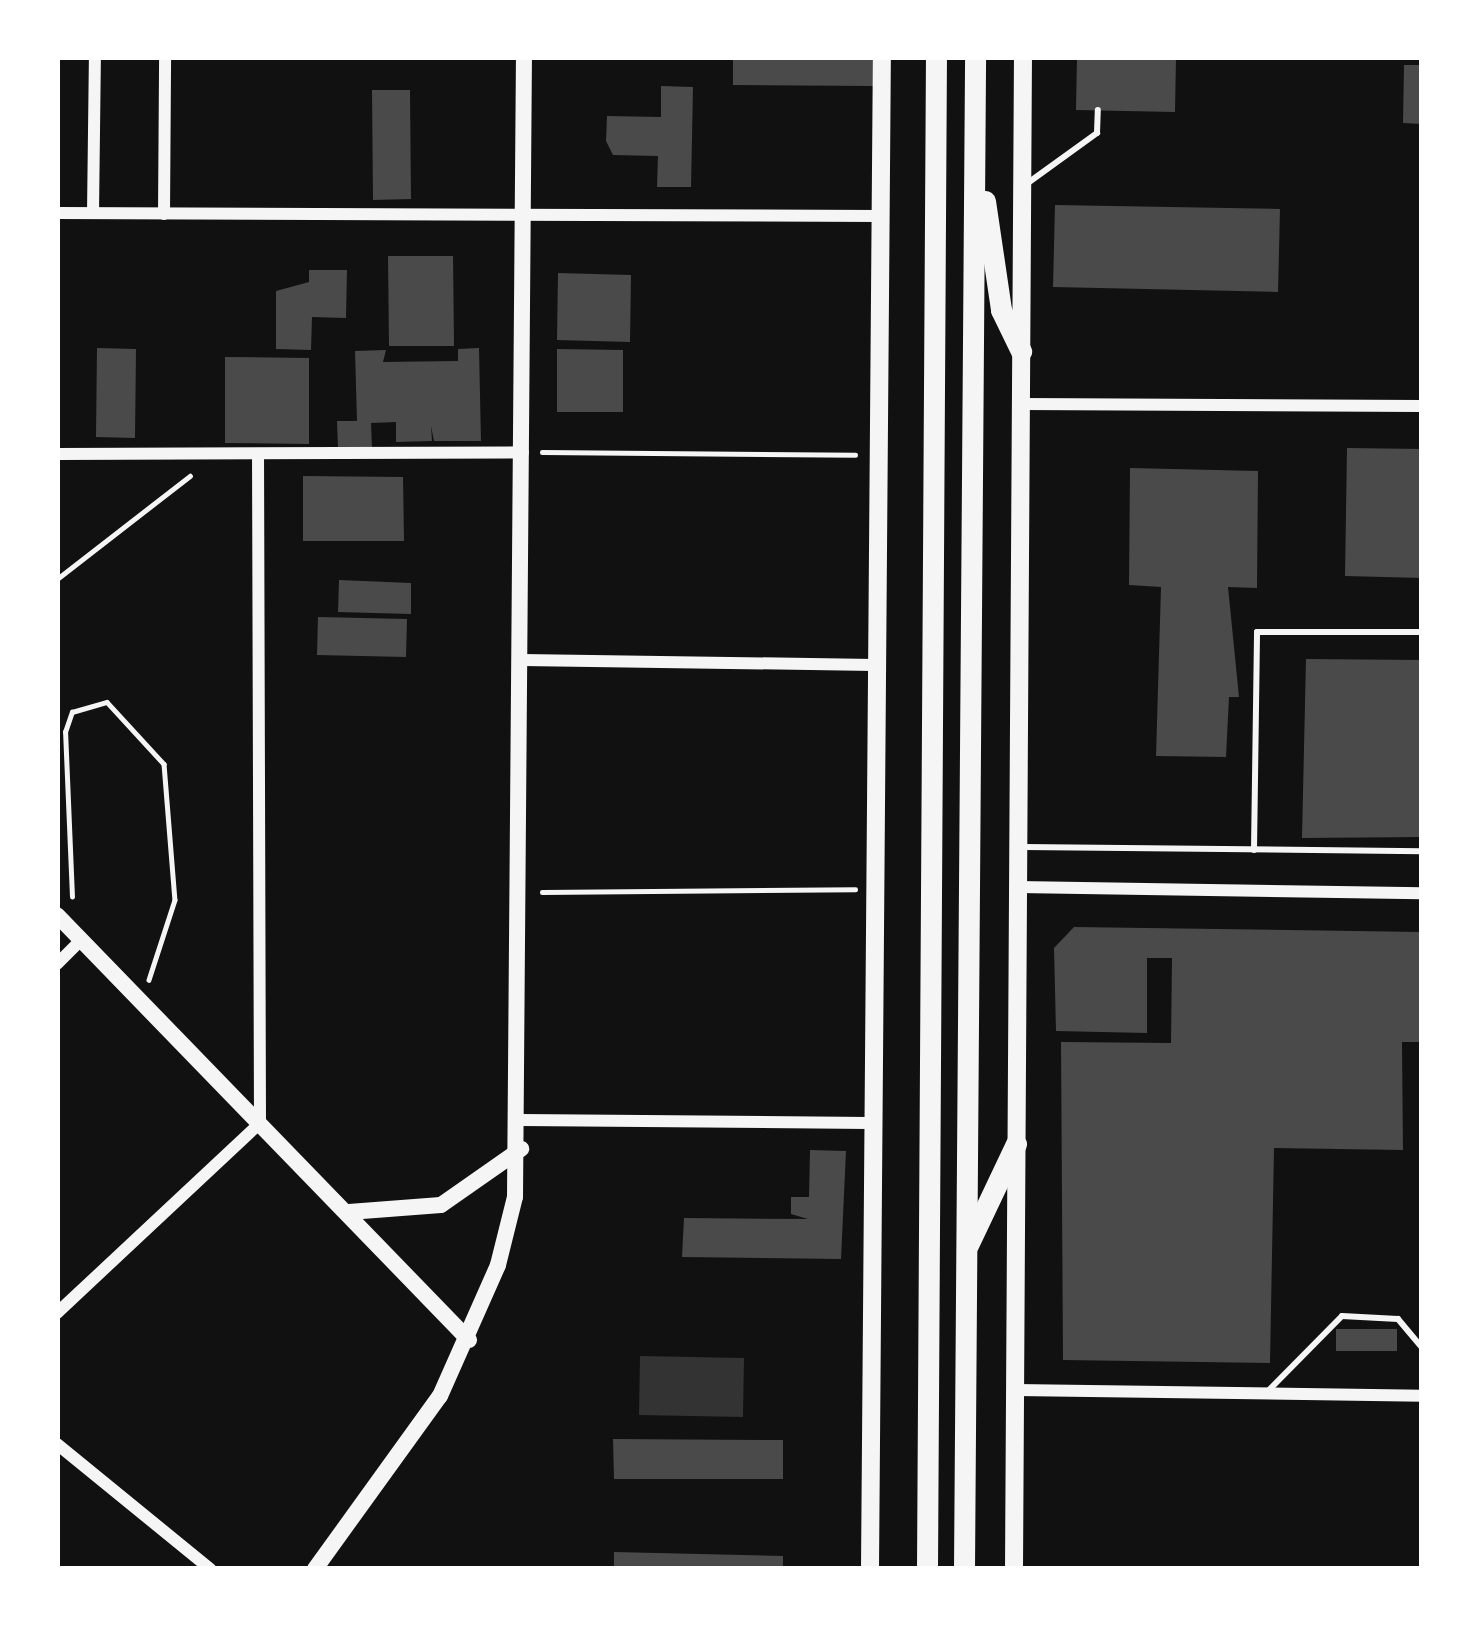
<!DOCTYPE html>
<style>
body{margin:0}
#map{position:relative;width:1479px;height:1626px;overflow:hidden;background:#111;font-family:"Varela Round",sans-serif}
div>[style]{position:absolute}
.water>*{inset:0;background:#333}
.building>*{inset:0;background:#4a4a4a}
.path>*{height:4.5px;margin:-2.25px;padding:0 2.25px;transform-origin:2.25px;border-radius:2.25px;background:#f5f5f5}
.service>*{height:6px;margin:-3px;padding:0 3px;transform-origin:3px;border-radius:3px;background:#f5f5f5}
.minor>*{height:12px;margin:-6px;padding:0 6px;transform-origin:6px;border-radius:6px;background:#f5f5f5}
.tertiary>*{height:16px;margin:-8px;padding:0 8px;transform-origin:8px;border-radius:8px;background:#f5f5f5}
.secondary>*{height:18px;margin:-9px;padding:0 9px;transform-origin:9px;border-radius:9px;background:#f5f5f5}
.primary>*{height:21px;margin:-10.5px;padding:0 10.5px;transform-origin:10.5px;border-radius:10.5px;background:#f5f5f5}
span{translate:-50% -50%;white-space:nowrap;text-align:center;line-height:1.15;-webkit-text-stroke:9px #fff;paint-order:stroke}
.frame{position:absolute;inset:0;border:60px solid #fff;pointer-events:none}
</style>
<div id="map">
<div class="water">
<i style="clip-path:polygon(640px 1356px,744px 1358px,743px 1417px,639px 1415px)"></i>
</div>
<div class="building">
<i style="clip-path:polygon(733px 57px,873px 57px,873px 86px,733px 85px)"></i>
<i style="clip-path:polygon(1077px 57px,1176px 57px,1175px 112px,1076px 110px)"></i>
<i style="clip-path:polygon(1404px 65px,1422px 65px,1422px 124px,1403px 123px)"></i>
<i style="clip-path:polygon(661px 86px,693px 87px,691px 187px,657px 187px,658px 156px,613px 155px,606px 141px,607px 116px,661px 117px)"></i>
<i style="clip-path:polygon(372px 90px,410px 90px,411px 199px,373px 200px)"></i>
<i style="clip-path:polygon(1055px 205px,1280px 209px,1278px 292px,1053px 287px)"></i>
<i style="clip-path:polygon(388px 256px,453px 256px,454px 346px,389px 346px)"></i>
<i style="clip-path:polygon(309px 270px,347px 270px,346px 318px,312px 317px,311px 350px,276px 349px,276px 291px,309px 282px)"></i>
<i style="clip-path:polygon(558px 273px,631px 275px,630px 342px,557px 340px)"></i>
<i style="clip-path:polygon(97px 348px,136px 349px,135px 438px,96px 437px)"></i>
<i style="clip-path:polygon(479px 348px,481px 441px,434px 441px,431px 426px,432px 441px,396px 442px,396px 422px,371px 423px,372px 447px,338px 448px,337px 421px,357px 421px,355px 351px,386px 350px,383px 362px,458px 361px,458px 349px)"></i>
<i style="clip-path:polygon(557px 349px,623px 350px,623px 412px,557px 412px)"></i>
<i style="clip-path:polygon(225px 357px,309px 358px,309px 444px,225px 443px)"></i>
<i style="clip-path:polygon(1347px 448px,1422px 449px,1422px 578px,1345px 576px)"></i>
<i style="clip-path:polygon(1130px 468px,1258px 471px,1257px 588px,1228px 587px,1239px 697px,1229px 697px,1226px 757px,1156px 756px,1161px 587px,1129px 585px)"></i>
<i style="clip-path:polygon(303px 476px,403px 477px,404px 541px,303px 541px)"></i>
<i style="clip-path:polygon(339px 580px,411px 583px,411px 614px,338px 612px)"></i>
<i style="clip-path:polygon(318px 617px,407px 619px,406px 657px,317px 655px)"></i>
<i style="clip-path:polygon(1306px 659px,1422px 660px,1422px 837px,1302px 838px)"></i>
<i style="clip-path:polygon(1074px 927px,1422px 932px,1422px 1042px,1402px 1042px,1403px 1150px,1274px 1148px,1270px 1363px,1063px 1360px,1061px 1042px,1171px 1043px,1172px 958px,1147px 958px,1147px 1033px,1056px 1031px,1054px 948px)"></i>
<i style="clip-path:polygon(810px 1150px,846px 1151px,841px 1259px,682px 1257px,684px 1218px,808px 1219px,791px 1214px,791px 1197px,809px 1197px)"></i>
<i style="clip-path:polygon(1336px 1329px,1397px 1329px,1397px 1351px,1336px 1351px)"></i>
<i style="clip-path:polygon(613px 1439px,783px 1440px,783px 1479px,614px 1479px)"></i>
<i style="clip-path:polygon(614px 1552px,783px 1556px,783px 1569px,614px 1569px)"></i>
</div>
<div class="path">
<i style="left:542px;top:452px;width:313px;rotate:0.5deg"></i>
<i style="left:57px;top:579px;width:168px;rotate:-37.8deg"></i>
<i style="left:542px;top:892px;width:313px;rotate:-0.5deg"></i>
<i style="left:72px;top:897px;width:165px;rotate:-92.4deg"></i>
<i style="left:65px;top:732px;width:21px;rotate:-71deg"></i>
<i style="left:72px;top:712px;width:36px;rotate:-16deg"></i>
<i style="left:107px;top:702px;width:84px;rotate:47.4deg"></i>
<i style="left:164px;top:764px;width:136px;rotate:85.4deg"></i>
<i style="left:175px;top:900px;width:84px;rotate:108deg"></i>
</div>
<div class="service">
<i style="left:1025px;top:185px;width:89px;rotate:-35.8deg"></i>
<i style="left:1097px;top:133px;width:23px;rotate:-88deg"></i>
<i style="left:1024px;top:847px;width:398px;rotate:0.6deg"></i>
<i style="left:1254px;top:850px;width:218px;rotate:-89.2deg"></i>
<i style="left:1257px;top:632px;width:165px"></i>
<i style="left:1268px;top:1391px;width:105px;rotate:-45.4deg"></i>
<i style="left:1342px;top:1316px;width:56px;rotate:3.1deg"></i>
<i style="left:1398px;top:1319px;width:38px;rotate:50deg"></i>
</div>
<div class="minor">
<i style="left:57px;top:213px;width:824px;rotate:0.21deg"></i>
<i style="left:93px;top:213px;width:156px;rotate:-89.3deg"></i>
<i style="left:164px;top:214px;width:157px;rotate:-89.6deg"></i>
<i style="left:1021px;top:404px;width:401px;rotate:0.3deg"></i>
<i style="left:57px;top:454px;width:466px;rotate:-0.2deg"></i>
<i style="left:522px;top:660px;width:352px;rotate:0.8deg"></i>
<i style="left:1018px;top:887px;width:404px;rotate:0.9deg"></i>
<i style="left:57px;top:964px;width:34px;rotate:-45deg"></i>
<i style="left:521px;top:1120px;width:348px;rotate:0.5deg"></i>
<i style="left:57px;top:1313px;width:278px;rotate:-43.1deg"></i>
<i style="left:260px;top:1123px;width:668px;rotate:-90.17deg"></i>
<i style="left:1015px;top:1390px;width:407px;rotate:0.8deg"></i>
<i style="left:57px;top:1444px;width:198px;rotate:39.2deg"></i>
</div>
<div class="tertiary">
<i style="left:57px;top:915px;width:592px;rotate:45.89deg"></i>
<i style="left:349px;top:1212px;width:92px;rotate:-4.4deg"></i>
<i style="left:441px;top:1205px;width:98px;rotate:-35deg"></i>
<i style="left:315px;top:1569px;width:213px;rotate:-54.2deg"></i>
<i style="left:440px;top:1396px;width:143px;rotate:-66.1deg"></i>
<i style="left:498px;top:1265px;width:70px;rotate:-76deg"></i>
<i style="left:515px;top:1197px;width:1140px;rotate:-89.55deg"></i>
</div>
<div class="secondary">
<i style="left:870px;top:1569px;width:1512px;rotate:-89.55deg"></i>
<i style="left:1014px;top:1569px;width:1512px;rotate:-89.66deg"></i>
</div>
<div class="primary">
<i style="left:985px;top:201px;width:110px;rotate:81.6deg"></i>
<i style="left:1001px;top:310px;width:46px;rotate:64deg"></i>
<i style="left:968px;top:1245px;width:112px;rotate:-64.6deg"></i>
<i style="left:927px;top:1569px;width:1512px;rotate:-89.66deg"></i>
<i style="left:964px;top:1569px;width:1512px;rotate:-89.58deg"></i>
</div>
<div class="frame"></div>
</div>
